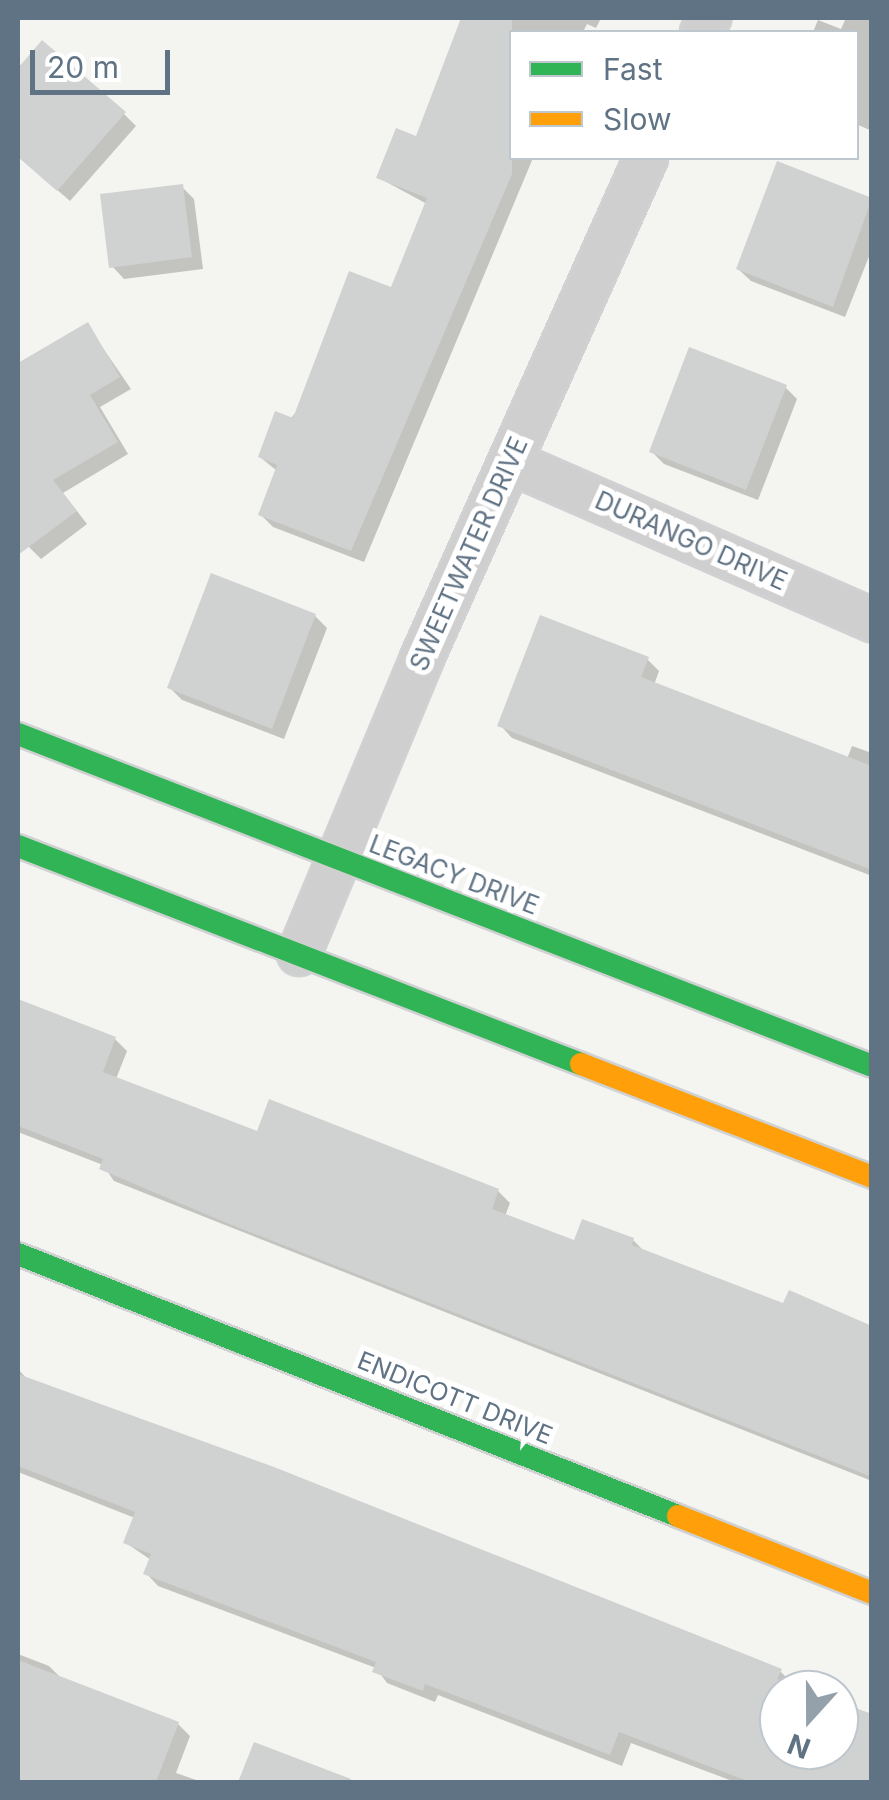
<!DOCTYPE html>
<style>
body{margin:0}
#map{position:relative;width:889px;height:1800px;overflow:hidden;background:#f4f4f1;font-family:Inter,sans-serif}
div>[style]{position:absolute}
.shadow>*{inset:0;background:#0003}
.building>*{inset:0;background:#d0d1d1}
.roads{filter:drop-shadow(2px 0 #cfd1d2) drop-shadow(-2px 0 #cfd1d2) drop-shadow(0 2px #cfd1d2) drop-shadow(0 -2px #cfd1d2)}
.street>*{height:42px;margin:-21px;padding:0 21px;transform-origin:21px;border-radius:21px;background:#cfcfd0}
.fast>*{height:22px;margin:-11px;padding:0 11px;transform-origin:11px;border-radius:11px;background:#30b455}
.slow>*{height:22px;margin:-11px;padding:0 11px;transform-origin:11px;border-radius:11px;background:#ff9f0a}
span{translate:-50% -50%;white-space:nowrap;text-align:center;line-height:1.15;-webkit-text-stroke:10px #fff;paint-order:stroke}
.street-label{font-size:25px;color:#607384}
.frame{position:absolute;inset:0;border:20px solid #607384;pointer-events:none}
.legend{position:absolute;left:509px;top:30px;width:350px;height:130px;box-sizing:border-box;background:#fff;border:2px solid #bfc7ce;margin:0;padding:12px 18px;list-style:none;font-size:30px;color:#607384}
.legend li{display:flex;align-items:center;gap:20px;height:50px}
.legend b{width:50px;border:2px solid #bfc7ce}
.north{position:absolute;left:759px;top:1670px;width:100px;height:100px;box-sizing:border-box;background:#fff;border:2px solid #bfc7ce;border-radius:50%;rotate:201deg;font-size:28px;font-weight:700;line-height:40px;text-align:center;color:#607384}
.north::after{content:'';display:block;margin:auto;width:35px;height:45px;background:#94a0aa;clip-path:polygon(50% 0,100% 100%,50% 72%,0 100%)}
.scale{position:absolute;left:30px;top:50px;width:140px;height:45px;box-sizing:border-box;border:5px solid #607384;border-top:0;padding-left:12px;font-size:30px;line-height:35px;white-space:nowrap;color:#607384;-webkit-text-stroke:8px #fff;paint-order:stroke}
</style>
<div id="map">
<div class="shadow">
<i style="clip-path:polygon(464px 18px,601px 18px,596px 28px,587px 24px,583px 32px,512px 32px,512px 158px,533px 158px,364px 562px,273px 527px,260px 514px,277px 471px,260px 457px,393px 291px,427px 204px,379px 178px,417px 139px)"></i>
<i style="clip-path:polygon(846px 18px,872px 18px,872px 131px,856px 124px,856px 32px,813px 32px,818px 20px,841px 29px)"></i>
<i style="clip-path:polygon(18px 64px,124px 114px,136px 126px,70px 201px,18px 156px)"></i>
<i style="clip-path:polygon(778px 165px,872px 200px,872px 249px,845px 317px,751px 281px,738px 269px)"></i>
<i style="clip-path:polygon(182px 187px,194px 199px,203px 269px,124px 279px,112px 266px)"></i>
<i style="clip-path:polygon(87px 325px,131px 389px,100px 407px,128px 454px,63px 493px,87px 524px,41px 559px,18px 536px,23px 387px,18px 366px)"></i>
<i style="clip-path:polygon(785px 387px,797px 399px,758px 500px,664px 464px,652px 452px)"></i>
<i style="clip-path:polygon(315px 616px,327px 628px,284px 739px,182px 700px,170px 688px)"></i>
<i style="clip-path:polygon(647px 659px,659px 671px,654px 685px,847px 759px,852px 746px,872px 753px,872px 876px,512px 738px,500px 725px)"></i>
<i style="clip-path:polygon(18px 1002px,115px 1039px,127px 1051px,116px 1079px,258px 1134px,498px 1191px,510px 1203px,505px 1216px,576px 1243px,633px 1240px,646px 1253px,785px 1306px,872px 1328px,872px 1481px,114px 1181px,103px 1165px,18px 1132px)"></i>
<i style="clip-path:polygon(18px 1369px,29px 1381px,780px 1671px,799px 1690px,779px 1690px,779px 1750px,839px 1750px,839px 1705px,872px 1717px,872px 1782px,735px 1782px,631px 1743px,622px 1766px,438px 1695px,435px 1702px,387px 1683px,376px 1668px,158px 1586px,146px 1573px,151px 1560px,126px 1543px,135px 1518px,18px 1472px)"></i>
<i style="clip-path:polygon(18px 1654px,49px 1666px,63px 1680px,178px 1724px,190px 1736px,176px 1773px,202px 1782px,18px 1782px)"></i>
</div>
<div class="building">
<i style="clip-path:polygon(461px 18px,512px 18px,512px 174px,351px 551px,258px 515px,277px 465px,258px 457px,275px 411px,293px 418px,349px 271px,391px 287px,427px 198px,376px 178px,396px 128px,416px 136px)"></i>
<i style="clip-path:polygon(42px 40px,126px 112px,57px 191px,18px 157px,18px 68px)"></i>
<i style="clip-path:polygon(777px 161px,872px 198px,833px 307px,736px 269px)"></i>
<i style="clip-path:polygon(183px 184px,192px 257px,109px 268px,100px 194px)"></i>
<i style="clip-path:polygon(88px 322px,120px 377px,90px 395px,118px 442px,53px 480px,77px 511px,18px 555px,18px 363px)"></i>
<i style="clip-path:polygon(689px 347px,787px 385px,746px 490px,649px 452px)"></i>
<i style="clip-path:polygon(211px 573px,316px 614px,272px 729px,167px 688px)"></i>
<i style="clip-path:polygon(540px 615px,649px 657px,641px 677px,872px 766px,872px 870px,497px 726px)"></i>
<i style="clip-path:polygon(18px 999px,116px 1037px,103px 1072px,257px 1131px,269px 1099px,499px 1189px,492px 1209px,574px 1240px,582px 1219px,634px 1238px,632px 1245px,783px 1303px,789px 1290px,872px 1326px,872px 1477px,222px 1221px,99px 1169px,103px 1159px,18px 1126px)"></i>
<i style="clip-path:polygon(18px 1374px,274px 1467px,782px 1669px,777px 1679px,806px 1690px,779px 1690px,779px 1750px,839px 1750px,839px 1702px,872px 1714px,872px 1782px,750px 1782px,619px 1732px,610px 1755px,425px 1684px,423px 1691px,372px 1672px,376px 1662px,143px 1574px,151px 1554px,123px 1543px,135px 1512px,18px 1466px)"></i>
<i style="clip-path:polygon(18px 1660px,179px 1722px,156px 1782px,18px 1782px)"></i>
<i style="clip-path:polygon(254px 1742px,351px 1779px,350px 1782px,238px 1782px)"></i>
</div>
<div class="roads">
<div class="street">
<i style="left:702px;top:32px;width:16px;rotate:-63deg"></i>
<i style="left:510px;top:462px;width:395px;rotate:23.6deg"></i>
<i style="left:299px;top:954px;width:321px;rotate:-67.4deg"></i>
<i style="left:422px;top:658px;width:548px;rotate:-65.87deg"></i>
</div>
<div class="fast">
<i style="left:18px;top:734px;width:916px;rotate:21.24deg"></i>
<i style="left:18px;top:846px;width:604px;rotate:21.17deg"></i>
<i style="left:18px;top:1254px;width:710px;rotate:21.65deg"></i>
</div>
<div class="slow">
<i style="left:581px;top:1064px;width:312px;rotate:21.2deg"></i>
<i style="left:678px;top:1516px;width:209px;rotate:21.6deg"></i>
</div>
</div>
<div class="street-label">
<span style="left:691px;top:541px;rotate:24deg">DURANGO DRIVE</span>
<span style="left:469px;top:554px;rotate:-66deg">SWEETWATER DRIVE</span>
<span style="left:454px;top:875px;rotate:21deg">LEGACY DRIVE</span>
<span style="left:455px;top:1398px;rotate:22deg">ENDICOTT DRIVE</span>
</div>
<div class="frame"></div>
<ul class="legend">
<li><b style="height:12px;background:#30b455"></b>Fast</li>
<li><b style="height:12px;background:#ff9f0a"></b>Slow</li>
</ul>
<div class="north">N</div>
<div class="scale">20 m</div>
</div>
